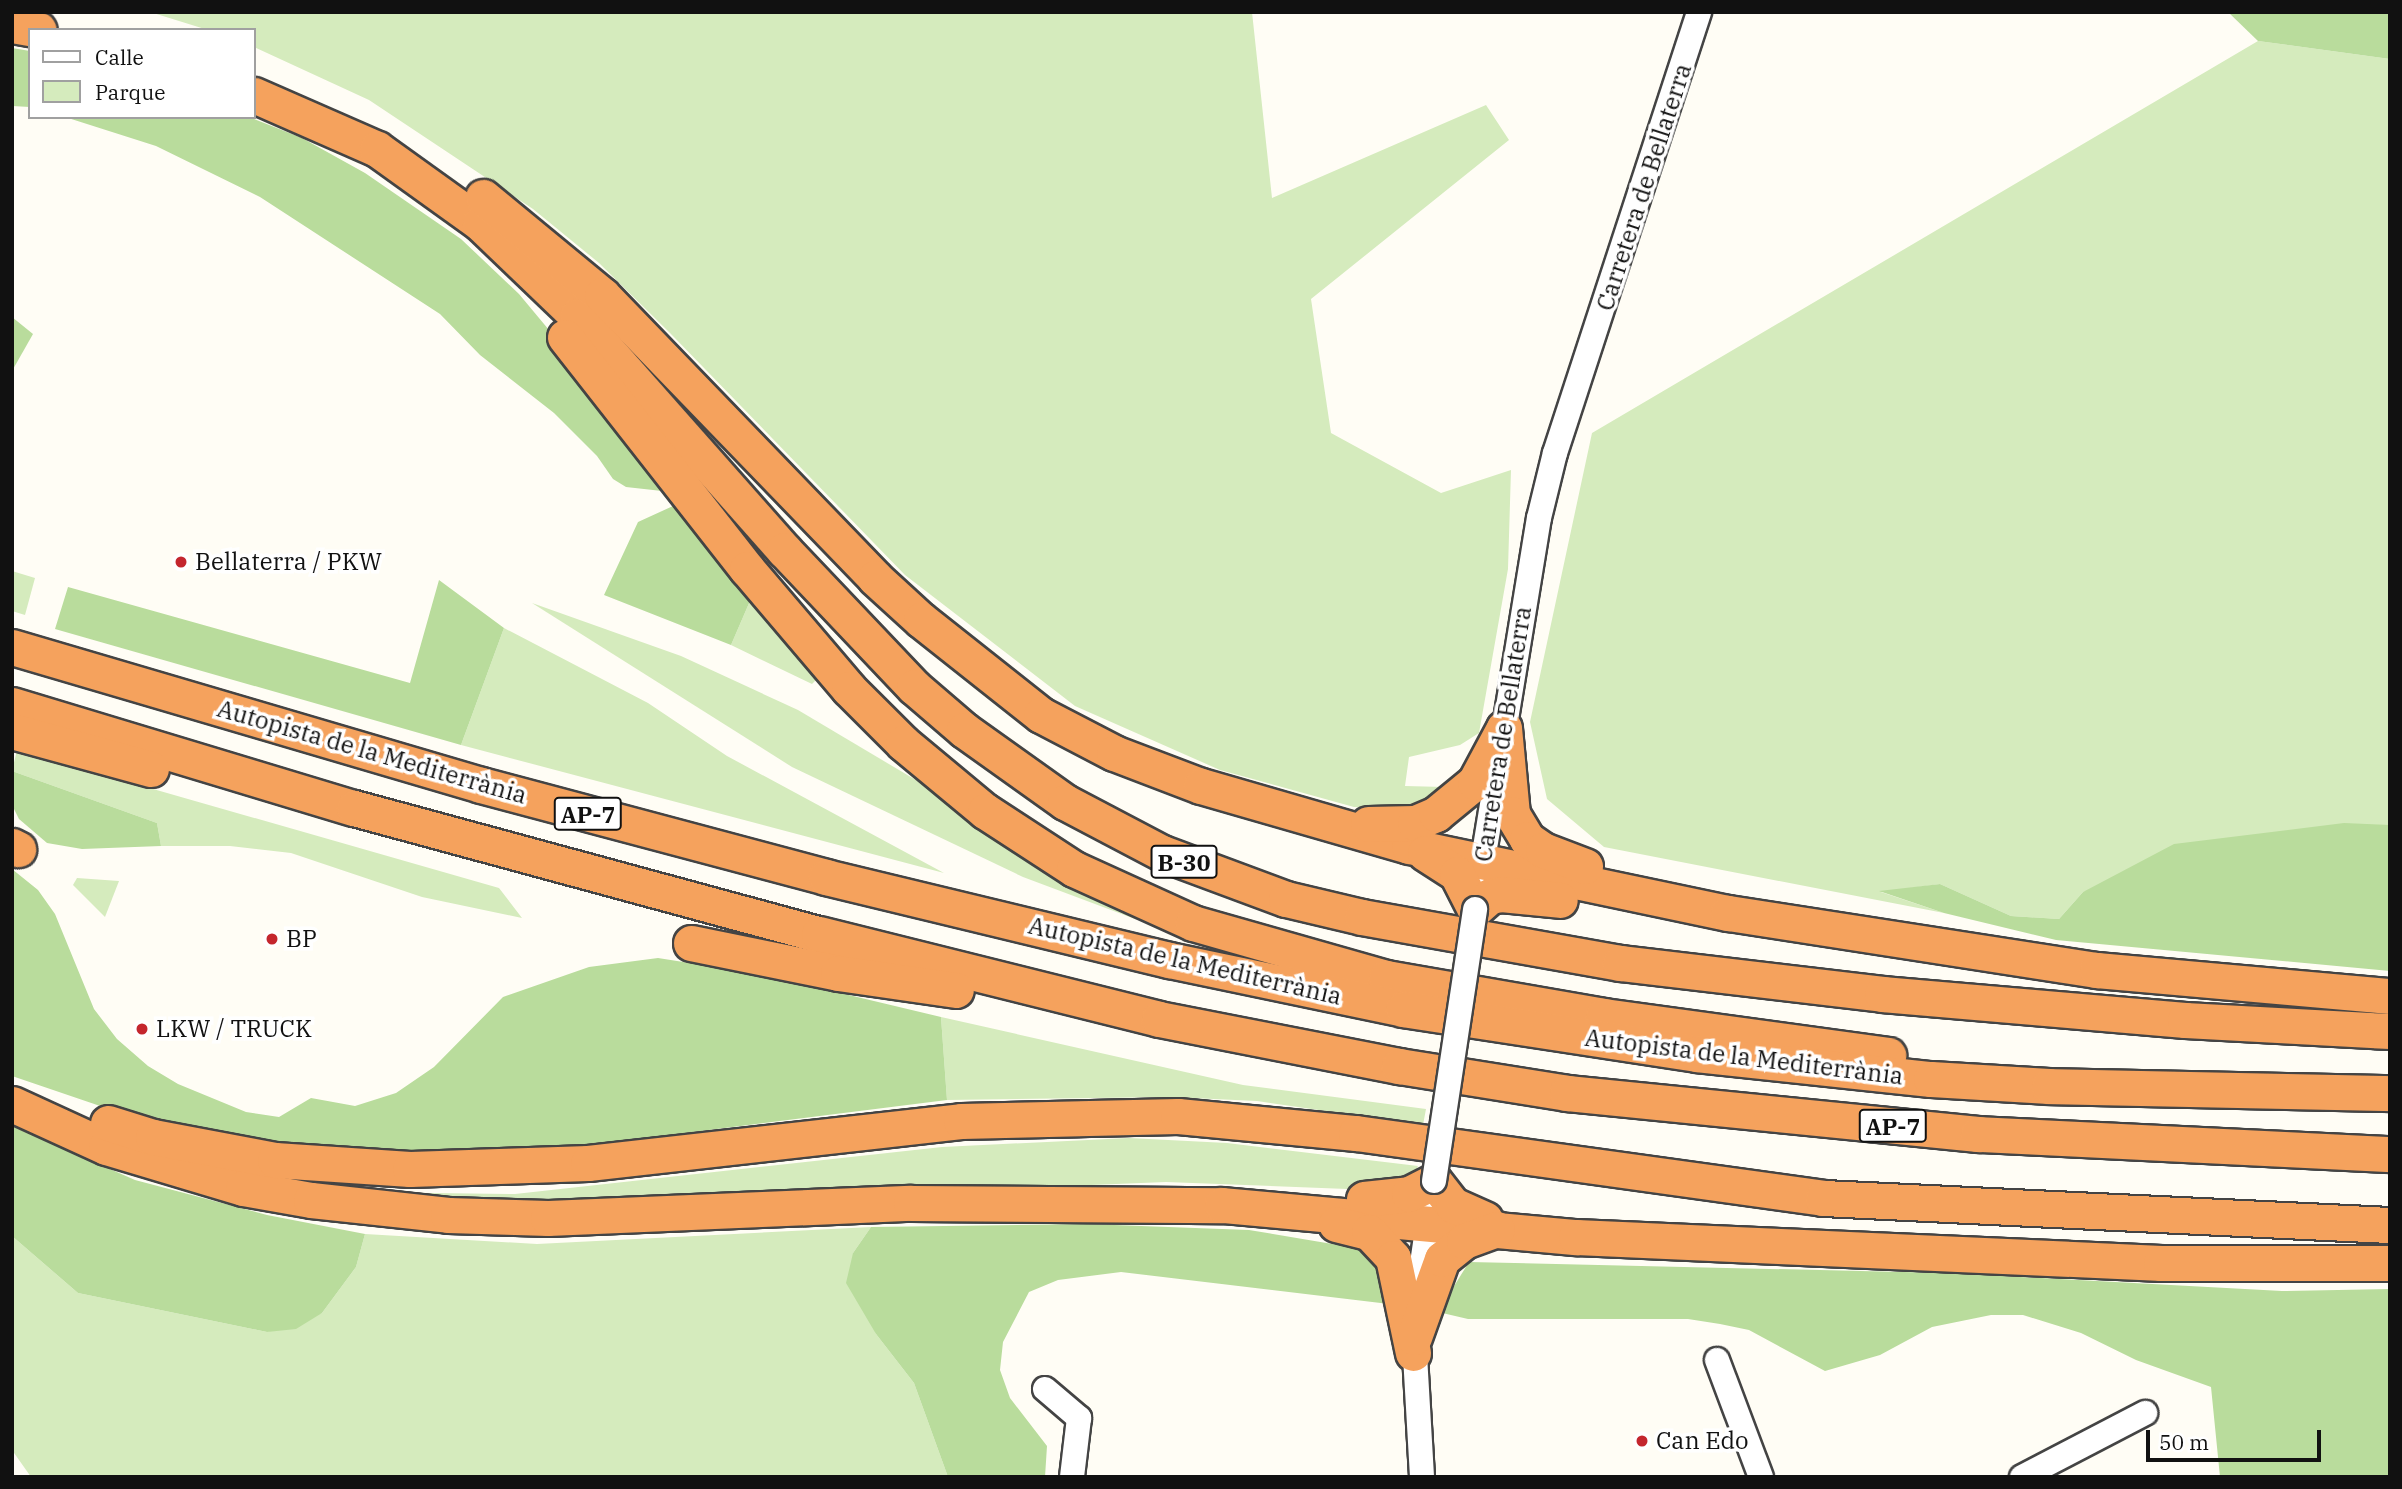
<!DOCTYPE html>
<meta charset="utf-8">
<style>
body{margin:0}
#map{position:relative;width:2402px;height:1489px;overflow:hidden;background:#fffdf5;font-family:"IBM Plex Serif",serif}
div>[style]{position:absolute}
.green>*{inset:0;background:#d5ebbd}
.forest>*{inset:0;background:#b9dc9c}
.roads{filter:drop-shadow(2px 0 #444) drop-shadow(-2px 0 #444) drop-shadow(0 2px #444) drop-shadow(0 -2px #444)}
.minor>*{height:24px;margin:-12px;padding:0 12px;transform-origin:12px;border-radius:12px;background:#fff}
.highway>*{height:35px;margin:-17.5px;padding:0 17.5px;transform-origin:17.5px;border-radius:17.5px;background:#f5a25d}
.bridges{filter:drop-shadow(2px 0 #444) drop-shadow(-2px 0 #444) drop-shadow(0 2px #444) drop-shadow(0 -2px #444)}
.minor-bridge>*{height:24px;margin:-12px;padding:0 12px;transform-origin:12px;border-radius:12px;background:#fff}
.dots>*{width:19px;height:19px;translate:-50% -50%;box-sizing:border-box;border:4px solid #fff;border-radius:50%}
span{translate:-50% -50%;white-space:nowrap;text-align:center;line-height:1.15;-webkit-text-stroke:7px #fff;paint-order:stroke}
.shield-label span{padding:2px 5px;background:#fff;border:2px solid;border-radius:5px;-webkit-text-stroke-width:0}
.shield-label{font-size:23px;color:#111;font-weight:700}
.street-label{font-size:24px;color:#111}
.poi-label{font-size:24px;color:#111}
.left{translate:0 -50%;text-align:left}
.frame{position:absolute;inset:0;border:14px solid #111;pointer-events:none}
.legend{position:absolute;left:28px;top:28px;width:228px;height:91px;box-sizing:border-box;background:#fff;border:2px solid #a0a0a0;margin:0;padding:9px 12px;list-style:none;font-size:21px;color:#111}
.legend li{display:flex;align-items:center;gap:14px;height:35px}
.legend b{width:35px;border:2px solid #a0a0a0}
.scale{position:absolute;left:2146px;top:1430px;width:175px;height:32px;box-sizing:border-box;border:4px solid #111;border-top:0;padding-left:9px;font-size:21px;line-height:24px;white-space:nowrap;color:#111;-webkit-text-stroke:5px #fff;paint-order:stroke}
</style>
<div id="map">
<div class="green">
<i style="clip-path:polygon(150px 12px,1252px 12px,1272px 198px,1486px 105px,1509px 140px,1311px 299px,1331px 433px,1441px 493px,1511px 470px,1508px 569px,1479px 733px,1460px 745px,1409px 757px,1405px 786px,1444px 787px,1432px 798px,1400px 809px,1354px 807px,1220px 770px,1075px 706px,905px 575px,670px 333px,599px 263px,533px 209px,369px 100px,254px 47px,254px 30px,208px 30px)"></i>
<i style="clip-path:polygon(2258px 41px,2390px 59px,2390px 828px,2083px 892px,2059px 919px,2011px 916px,1940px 884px,1881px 892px,1944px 913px,1604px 847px,1547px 799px,1530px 722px,1592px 433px)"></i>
<i style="clip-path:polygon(12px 571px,35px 578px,25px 615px,12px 611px)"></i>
<i style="clip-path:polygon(753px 594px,820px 676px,812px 684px,731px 645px)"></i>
<i style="clip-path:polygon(532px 603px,681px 656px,798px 710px,1138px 912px,1135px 919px,1023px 877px,792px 767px)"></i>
<i style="clip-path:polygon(504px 628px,648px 703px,727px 756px,944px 873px,461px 745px)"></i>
<i style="clip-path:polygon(17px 750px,499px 888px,522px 918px,422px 897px,291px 853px,230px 846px,161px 846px,157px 823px,12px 771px)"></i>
<i style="clip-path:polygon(77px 878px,119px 881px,105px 917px,73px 885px)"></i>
<i style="clip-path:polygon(941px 1017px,1243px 1085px,1426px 1109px,1423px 1125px,1257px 1101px,1170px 1097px,947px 1100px)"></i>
<i style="clip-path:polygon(1129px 1138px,1227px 1143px,1418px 1166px,1415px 1173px,1373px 1190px,1166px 1182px,511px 1208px,353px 1192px,515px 1194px,942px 1147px)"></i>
<i style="clip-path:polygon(871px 1227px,853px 1253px,876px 1334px,914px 1383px,948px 1477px,31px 1477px,12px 1450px,12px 1236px,78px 1293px,267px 1332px,322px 1313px,356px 1267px,365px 1234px,537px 1244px)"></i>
</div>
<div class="forest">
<i style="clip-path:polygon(2228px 12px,2390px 12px,2390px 59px,2258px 41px)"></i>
<i style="clip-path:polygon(12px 48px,30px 51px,30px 107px,12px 106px)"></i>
<i style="clip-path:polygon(65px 117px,249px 117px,302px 138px,365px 173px,461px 239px,519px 294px,579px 366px,753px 594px,731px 645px,604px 595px,638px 522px,673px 506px,662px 491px,626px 487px,613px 479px,597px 456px,554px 413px,480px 355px,440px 314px,260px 197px,156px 146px)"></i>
<i style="clip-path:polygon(12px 317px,33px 334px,12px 371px)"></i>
<i style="clip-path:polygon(439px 580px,504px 628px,461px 745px,55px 629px,68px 587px,410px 683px)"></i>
<i style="clip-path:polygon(12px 771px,157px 823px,161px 846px,82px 849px,47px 843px,19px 819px,12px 805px)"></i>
<i style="clip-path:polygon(2344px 823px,2390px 825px,2390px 971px,2056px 940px,1944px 913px,1879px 891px,1940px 884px,2011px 916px,2059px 919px,2083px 892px,2174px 844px)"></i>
<i style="clip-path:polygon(12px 869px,38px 890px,55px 914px,94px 1009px,117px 1039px,148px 1066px,178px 1084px,246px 1112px,279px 1117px,311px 1098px,355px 1106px,396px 1093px,434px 1067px,503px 997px,589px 967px,658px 958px,765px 975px,941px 1017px,947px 1100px,575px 1147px,369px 1155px,153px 1124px,12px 1076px)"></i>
<i style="clip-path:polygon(12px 1126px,135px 1180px,267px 1215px,365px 1234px,356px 1267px,322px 1313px,296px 1329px,267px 1332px,78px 1293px,12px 1236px)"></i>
<i style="clip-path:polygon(1087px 1224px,1249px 1230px,1356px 1248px,1373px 1258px,1385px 1278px,1389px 1304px,1121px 1272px,1058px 1280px,1029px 1292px,1003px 1342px,1000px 1370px,1010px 1398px,1047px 1446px,1045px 1477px,948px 1477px,914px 1383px,876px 1334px,846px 1283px,853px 1253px,871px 1227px)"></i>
<i style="clip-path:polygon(1469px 1262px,1947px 1273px,2282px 1291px,2390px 1289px,2390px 1477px,2220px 1477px,2211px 1387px,2136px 1360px,2081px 1333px,2023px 1315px,1991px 1315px,1932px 1327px,1880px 1355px,1825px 1371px,1749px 1330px,1720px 1324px,1688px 1319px,1468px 1319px,1438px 1312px)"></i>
</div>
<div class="roads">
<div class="minor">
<i style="left:1480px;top:878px;width:365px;rotate:-80.7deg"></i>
<i style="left:1539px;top:518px;width:67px;rotate:-76.2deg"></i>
<i style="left:1555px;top:453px;width:464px;rotate:-71.9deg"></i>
<i style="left:1417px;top:1298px;width:118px;rotate:-81.7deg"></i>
<i style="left:1414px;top:1338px;width:139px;rotate:86.7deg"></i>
<i style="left:1717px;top:1360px;width:125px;rotate:69.4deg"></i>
<i style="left:1045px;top:1389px;width:45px;rotate:40.5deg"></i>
<i style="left:1079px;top:1418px;width:59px;rotate:96.8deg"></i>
<i style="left:2022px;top:1477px;width:139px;rotate:-27.5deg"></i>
</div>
<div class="highway">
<i style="left:12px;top:25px;width:27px;rotate:10deg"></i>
<i style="left:254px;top:95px;width:134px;rotate:23.7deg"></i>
<i style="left:377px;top:149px;width:127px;rotate:35.7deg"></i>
<i style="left:480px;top:223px;width:134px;rotate:43.8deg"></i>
<i style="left:577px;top:316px;width:312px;rotate:48.5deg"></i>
<i style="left:784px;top:550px;width:189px;rotate:46.5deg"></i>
<i style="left:914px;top:687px;width:66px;rotate:40.7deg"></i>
<i style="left:964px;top:730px;width:124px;rotate:35.5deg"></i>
<i style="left:1065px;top:802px;width:110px;rotate:27.7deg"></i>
<i style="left:1162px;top:853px;width:132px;rotate:20.4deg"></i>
<i style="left:1286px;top:899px;width:78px;rotate:13.3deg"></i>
<i style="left:1362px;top:917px;width:262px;rotate:10.1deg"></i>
<i style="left:1620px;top:963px;width:264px;rotate:6.7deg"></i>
<i style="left:1882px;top:994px;width:304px;rotate:4.9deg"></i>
<i style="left:2185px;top:1020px;width:205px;rotate:3.1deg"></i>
<i style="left:483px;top:197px;width:154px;rotate:39.5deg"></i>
<i style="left:602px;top:295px;width:393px;rotate:46deg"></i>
<i style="left:875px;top:578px;width:62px;rotate:42.4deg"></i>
<i style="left:921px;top:620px;width:153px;rotate:38.4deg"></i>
<i style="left:1041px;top:715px;width:82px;rotate:27.5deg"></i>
<i style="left:1114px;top:753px;width:93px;rotate:20.8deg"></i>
<i style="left:1201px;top:786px;width:216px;rotate:16.1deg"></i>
<i style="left:1409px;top:846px;width:326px;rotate:11.9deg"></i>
<i style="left:1728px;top:913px;width:373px;rotate:8.8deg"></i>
<i style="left:2097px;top:970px;width:294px;rotate:5.1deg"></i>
<i style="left:565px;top:337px;width:295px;rotate:51.9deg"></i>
<i style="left:747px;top:569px;width:157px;rotate:49.6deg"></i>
<i style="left:849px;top:689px;width:76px;rotate:45deg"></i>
<i style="left:903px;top:743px;width:107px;rotate:39.7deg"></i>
<i style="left:985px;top:811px;width:106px;rotate:33.1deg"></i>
<i style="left:1074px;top:869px;width:131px;rotate:24.4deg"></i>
<i style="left:1193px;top:923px;width:201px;rotate:15.9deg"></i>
<i style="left:1386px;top:978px;width:220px;rotate:9.9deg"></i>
<i style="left:1603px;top:1016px;width:288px;rotate:7.8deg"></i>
<i style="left:12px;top:647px;width:489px;rotate:16.4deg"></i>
<i style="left:481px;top:785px;width:357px;rotate:14.9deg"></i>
<i style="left:826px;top:877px;width:353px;rotate:13.6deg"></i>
<i style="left:1169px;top:960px;width:239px;rotate:11.8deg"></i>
<i style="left:1403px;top:1009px;width:296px;rotate:8.7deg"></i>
<i style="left:1696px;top:1054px;width:236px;rotate:6.1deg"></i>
<i style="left:1931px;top:1079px;width:118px;rotate:3.4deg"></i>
<i style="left:2049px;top:1086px;width:341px;rotate:1.2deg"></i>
<i style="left:12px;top:705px;width:357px;rotate:16.8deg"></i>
<i style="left:354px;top:808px;width:482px;rotate:15.2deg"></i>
<i style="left:819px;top:934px;width:350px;rotate:14deg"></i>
<i style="left:1159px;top:1019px;width:245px;rotate:11.1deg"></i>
<i style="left:1399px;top:1066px;width:170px;rotate:9.1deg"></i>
<i style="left:1567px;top:1093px;width:413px;rotate:5.7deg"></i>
<i style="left:1978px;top:1134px;width:412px;rotate:2.8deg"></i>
<i style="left:1504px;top:728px;width:86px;rotate:84.7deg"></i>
<i style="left:1512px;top:814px;width:29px;rotate:59deg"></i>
<i style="left:1527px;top:839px;width:19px;rotate:35deg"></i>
<i style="left:1543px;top:850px;width:45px;rotate:20.9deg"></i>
<i style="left:12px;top:731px;width:144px;rotate:15.3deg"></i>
<i style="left:1368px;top:824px;width:47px;rotate:-1.2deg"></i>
<i style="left:1415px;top:823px;width:23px;rotate:-23deg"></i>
<i style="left:1436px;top:814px;width:50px;rotate:-39.4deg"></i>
<i style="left:1475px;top:782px;width:61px;rotate:-61.8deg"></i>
<i style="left:12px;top:846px;width:7px;rotate:27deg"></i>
<i style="left:1425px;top:853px;width:38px;rotate:33deg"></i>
<i style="left:1457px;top:874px;width:39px;rotate:63deg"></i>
<i style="left:1475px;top:909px;width:20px;rotate:-41deg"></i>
<i style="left:1490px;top:896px;width:11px;rotate:-10deg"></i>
<i style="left:1501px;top:894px;width:59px;rotate:5.8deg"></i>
<i style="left:691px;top:943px;width:150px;rotate:11.5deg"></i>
<i style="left:838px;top:973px;width:119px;rotate:8.2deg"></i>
<i style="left:12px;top:1104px;width:103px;rotate:24.6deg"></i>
<i style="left:106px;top:1147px;width:143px;rotate:16.7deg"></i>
<i style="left:243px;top:1188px;width:69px;rotate:10deg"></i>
<i style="left:311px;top:1200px;width:138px;rotate:6.2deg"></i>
<i style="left:448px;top:1215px;width:100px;rotate:1.7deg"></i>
<i style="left:548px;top:1218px;width:363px;rotate:-2.4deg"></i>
<i style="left:911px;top:1203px;width:311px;rotate:0.4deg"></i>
<i style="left:1222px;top:1205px;width:355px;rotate:5.2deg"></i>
<i style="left:1576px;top:1237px;width:586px;rotate:2.54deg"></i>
<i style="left:2161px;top:1263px;width:229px"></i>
<i style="left:108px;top:1123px;width:47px;rotate:17.3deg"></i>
<i style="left:153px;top:1137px;width:124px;rotate:10.7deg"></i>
<i style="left:275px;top:1160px;width:135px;rotate:3.8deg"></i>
<i style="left:410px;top:1169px;width:178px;rotate:-1.9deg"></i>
<i style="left:588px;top:1163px;width:375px;rotate:-6.4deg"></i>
<i style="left:961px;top:1121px;width:217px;rotate:-1.3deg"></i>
<i style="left:1178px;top:1116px;width:179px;rotate:5.5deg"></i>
<i style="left:1356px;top:1133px;width:472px;rotate:7.9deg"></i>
<i style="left:1823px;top:1198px;width:568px;rotate:2.73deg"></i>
<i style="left:1364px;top:1199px;width:45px;rotate:-6.3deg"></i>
<i style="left:1409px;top:1194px;width:28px;rotate:-27deg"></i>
<i style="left:1434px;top:1181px;width:31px;rotate:52deg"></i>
<i style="left:1453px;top:1205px;width:35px;rotate:24deg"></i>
<i style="left:1336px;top:1224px;width:34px;rotate:14deg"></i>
<i style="left:1369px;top:1232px;width:35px;rotate:47deg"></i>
<i style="left:1393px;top:1258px;width:97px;rotate:78.1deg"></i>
<i style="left:1414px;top:1337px;width:83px;rotate:-70.3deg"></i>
<i style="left:1442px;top:1259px;width:28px;rotate:-39deg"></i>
<i style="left:1464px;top:1241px;width:35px;rotate:-20deg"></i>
</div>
</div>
<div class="bridges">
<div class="minor-bridge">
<i style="left:1434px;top:1181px;width:275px;rotate:-81.4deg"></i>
</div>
</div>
<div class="dots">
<i style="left:181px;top:562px;background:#c4262e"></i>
<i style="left:272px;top:939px;background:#c4262e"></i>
<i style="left:142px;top:1029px;background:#c4262e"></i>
<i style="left:1642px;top:1441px;background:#c4262e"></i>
</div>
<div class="shield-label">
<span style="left:588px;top:814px">AP-7</span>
<span style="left:1184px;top:862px">B-30</span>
<span style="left:1893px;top:1126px">AP-7</span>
</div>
<div class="street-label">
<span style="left:1644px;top:187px;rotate:-72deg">Carretera de Bellaterra</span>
<span style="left:1503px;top:734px;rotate:-81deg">Carretera de Bellaterra</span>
<span style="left:372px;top:752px;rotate:16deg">Autopista de la Mediterrània</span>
<span style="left:1185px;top:961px;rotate:13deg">Autopista de la Mediterrània</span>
<span style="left:1744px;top:1057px;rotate:7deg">Autopista de la Mediterrània</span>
</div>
<div class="poi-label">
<span class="left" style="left:195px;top:562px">Bellaterra / PKW</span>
<span class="left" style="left:286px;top:939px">BP</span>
<span class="left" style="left:156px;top:1029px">LKW / TRUCK</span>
<span class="left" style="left:1656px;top:1441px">Can Edo</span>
</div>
<div class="frame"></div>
<ul class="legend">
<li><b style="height:9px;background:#fff"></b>Calle</li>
<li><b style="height:19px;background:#d5ebbd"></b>Parque</li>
</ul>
<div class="scale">50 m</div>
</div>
